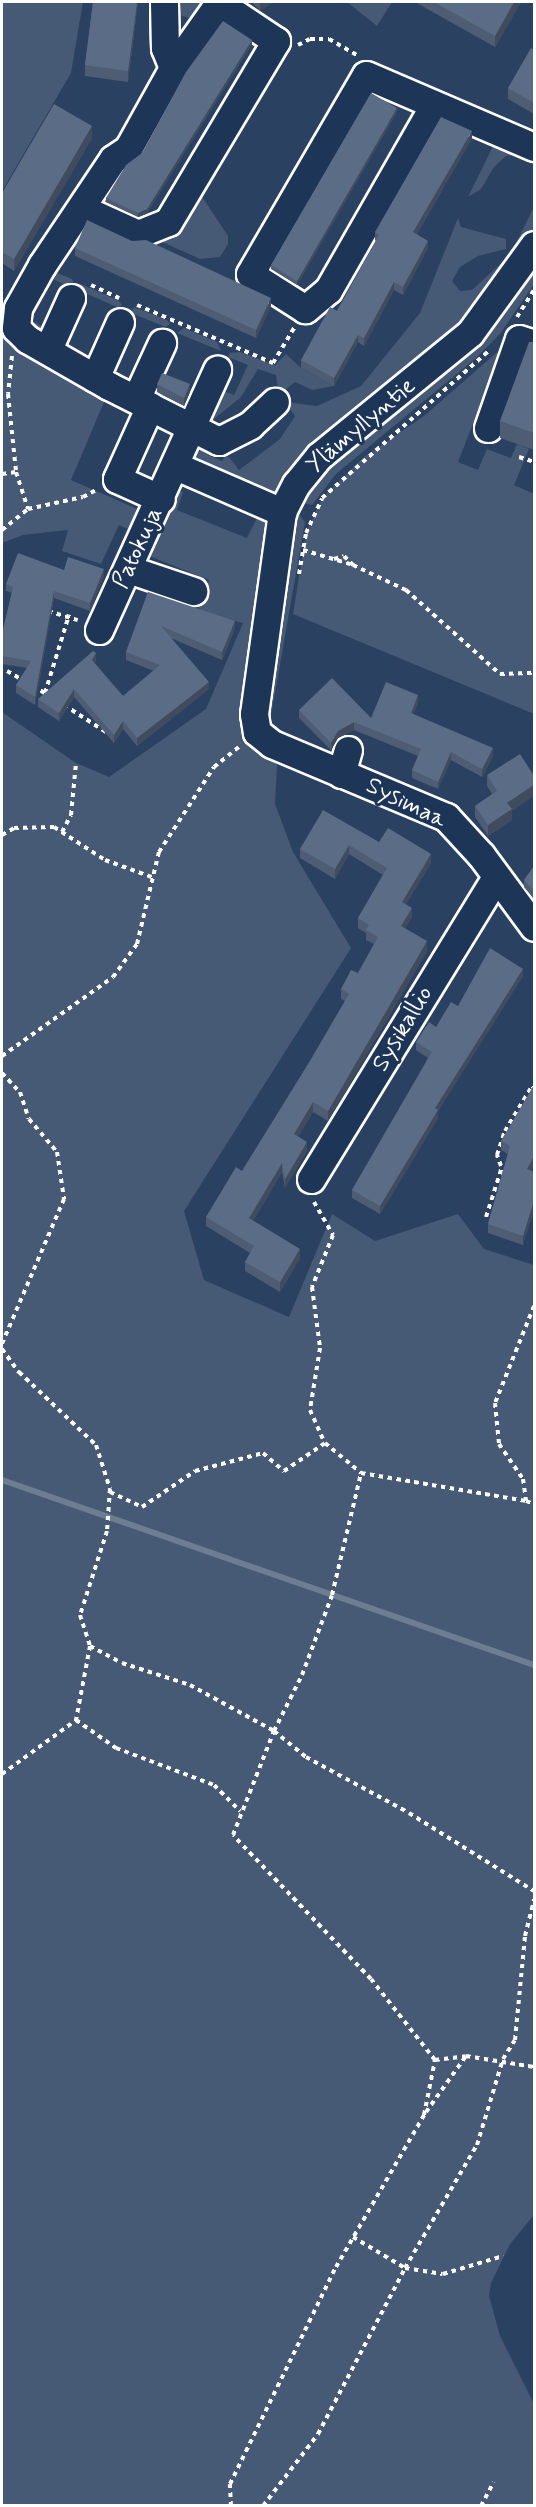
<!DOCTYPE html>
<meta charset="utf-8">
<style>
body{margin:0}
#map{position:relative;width:536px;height:2507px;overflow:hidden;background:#2a4161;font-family:Mynerve,sans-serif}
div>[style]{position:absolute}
.green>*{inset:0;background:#465975}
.stream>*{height:6px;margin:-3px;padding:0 3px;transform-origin:3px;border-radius:3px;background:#6d7d92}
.path>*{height:4px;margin-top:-2px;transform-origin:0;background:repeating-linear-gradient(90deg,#fff 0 4.5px,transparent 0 9px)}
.roads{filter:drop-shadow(2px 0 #fff) drop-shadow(-2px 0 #fff) drop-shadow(0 2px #fff) drop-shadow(0 -2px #fff)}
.minor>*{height:27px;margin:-13.5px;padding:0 13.5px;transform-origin:13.5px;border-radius:13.5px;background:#1d3557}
.wall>*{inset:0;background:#4e5d73}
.shaded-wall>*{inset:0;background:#404c5e}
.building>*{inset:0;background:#5b6c86}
span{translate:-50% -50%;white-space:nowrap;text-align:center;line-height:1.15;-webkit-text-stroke:6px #1d3557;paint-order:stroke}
.street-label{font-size:24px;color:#fff}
.frame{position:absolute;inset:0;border:3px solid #fff;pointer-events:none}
</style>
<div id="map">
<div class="green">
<i style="clip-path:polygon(2px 2px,83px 2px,71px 73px,2px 191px)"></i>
<i style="clip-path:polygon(169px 2px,213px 2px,201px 22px,170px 12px)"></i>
<i style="clip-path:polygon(347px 2px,392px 2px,377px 26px)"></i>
<i style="clip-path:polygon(496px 140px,534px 151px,534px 165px,516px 155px,506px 156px,494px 167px,481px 189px,468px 197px)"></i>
<i style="clip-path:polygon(195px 186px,228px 236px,228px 244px,220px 257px,200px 259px,151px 237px)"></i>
<i style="clip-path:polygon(534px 207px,534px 227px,523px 247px,467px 322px,277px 492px,203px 465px,191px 453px,194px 444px,212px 445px,208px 455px,222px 461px,225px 456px,229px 457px,239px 470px,280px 439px,295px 416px,279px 395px,276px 375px,258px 369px,241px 397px,208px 424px,218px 389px,234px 395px,248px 365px,228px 357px,230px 353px,240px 352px,275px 365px,286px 354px,301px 368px,334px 386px,312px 390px,295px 382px,285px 390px,293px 403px,317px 406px,361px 386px,420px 313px,458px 218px,461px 227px,506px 239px,506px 249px,478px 256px,460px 267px,452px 281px,460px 291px,472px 290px,510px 255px)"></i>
<i style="clip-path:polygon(534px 264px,534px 284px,500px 334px,476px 358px,336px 474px,312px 505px,302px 503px,327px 465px)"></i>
<i style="clip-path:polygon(47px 269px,72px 279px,74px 285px,73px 288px,50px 278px,31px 320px,45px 328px,43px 335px,22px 319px)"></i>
<i style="clip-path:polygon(81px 284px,119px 301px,122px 305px,119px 308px,78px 290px)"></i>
<i style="clip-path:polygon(134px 307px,167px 320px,170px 324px,166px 327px,131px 313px)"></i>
<i style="clip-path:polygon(2px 318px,19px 340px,107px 395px,71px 480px,142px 511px,136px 533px,119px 525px,101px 564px,62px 551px,68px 530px,23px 535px,2px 543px)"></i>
<i style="clip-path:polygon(184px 328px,217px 342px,221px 351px,177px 333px)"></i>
<i style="clip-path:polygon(503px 347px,458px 462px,478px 470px,487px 449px,511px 458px,517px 444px,529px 449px,514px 485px,534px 494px,534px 714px,293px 614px,306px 533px,322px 498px,364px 457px,424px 416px)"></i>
<i style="clip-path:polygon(176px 490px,183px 492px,177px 510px,247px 538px,259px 514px,268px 524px,242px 728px,248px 744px,277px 765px,275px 804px,293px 852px,351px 948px,184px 1211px,204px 1280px,289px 1317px,332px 1214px,375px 1241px,458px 1214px,484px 1249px,534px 1265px,534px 2215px,510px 2244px,491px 2283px,489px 2296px,500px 2336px,534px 2404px,534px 2505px,2px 2505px,2px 712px,76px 763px,109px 777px,206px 709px,243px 623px,197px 612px,209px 580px,142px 553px)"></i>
<i style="clip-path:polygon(297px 512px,305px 522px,268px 733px,261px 712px,290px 529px)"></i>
</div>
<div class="stream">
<i style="left:2px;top:1480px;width:563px;rotate:19.17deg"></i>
</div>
<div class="path">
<i style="left:298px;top:45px;width:13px;rotate:-27deg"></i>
<i style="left:310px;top:39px;width:19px"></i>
<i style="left:329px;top:39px;width:32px;rotate:30deg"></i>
<i style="left:91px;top:285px;width:31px;rotate:25deg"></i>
<i style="left:137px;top:305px;width:148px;rotate:23.1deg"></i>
<i style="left:273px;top:363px;width:41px;rotate:-59deg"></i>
<i style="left:517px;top:317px;width:32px;rotate:-58deg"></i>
<i style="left:12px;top:356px;width:38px;rotate:96deg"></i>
<i style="left:8px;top:394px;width:78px;rotate:84.1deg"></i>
<i style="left:16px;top:472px;width:39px;rotate:72deg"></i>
<i style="left:519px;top:457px;width:16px;rotate:18deg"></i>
<i style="left:2px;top:474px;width:14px;rotate:-8deg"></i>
<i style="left:2px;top:530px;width:33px;rotate:-39deg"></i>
<i style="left:28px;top:509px;width:56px;rotate:-12.3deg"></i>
<i style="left:83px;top:497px;width:17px;rotate:-28deg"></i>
<i style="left:303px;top:550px;width:52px;rotate:16.7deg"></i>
<i style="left:353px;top:565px;width:59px;rotate:25.3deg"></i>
<i style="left:406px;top:590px;width:126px;rotate:41.8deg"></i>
<i style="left:500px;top:674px;width:34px;rotate:-2deg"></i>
<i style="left:334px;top:559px;width:10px;rotate:-17deg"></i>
<i style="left:344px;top:556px;width:13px;rotate:45deg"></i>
<i style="left:299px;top:574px;width:42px;rotate:-80.3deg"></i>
<i style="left:306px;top:533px;width:38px;rotate:-65deg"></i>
<i style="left:322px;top:498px;width:224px;rotate:-41.4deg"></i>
<i style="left:48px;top:611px;width:31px;rotate:17deg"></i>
<i style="left:7px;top:671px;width:20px;rotate:30deg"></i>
<i style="left:33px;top:686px;width:17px;rotate:31deg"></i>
<i style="left:45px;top:693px;width:82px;rotate:-72.9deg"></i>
<i style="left:64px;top:705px;width:50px;rotate:32.7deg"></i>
<i style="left:62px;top:832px;width:19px;rotate:-62deg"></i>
<i style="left:71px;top:815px;width:52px;rotate:-84.5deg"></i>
<i style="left:2px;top:835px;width:14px;rotate:-30deg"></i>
<i style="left:14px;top:828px;width:40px;rotate:-1.4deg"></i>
<i style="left:54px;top:827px;width:61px;rotate:32.9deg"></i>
<i style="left:105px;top:860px;width:50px;rotate:19.9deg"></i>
<i style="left:2px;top:1056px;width:136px;rotate:-35.4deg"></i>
<i style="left:113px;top:977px;width:41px;rotate:-54deg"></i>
<i style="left:137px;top:944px;width:95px;rotate:-76.6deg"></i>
<i style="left:159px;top:852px;width:101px;rotate:-57.1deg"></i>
<i style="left:214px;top:767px;width:33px;rotate:-39deg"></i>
<i style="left:2px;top:1073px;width:26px;rotate:47deg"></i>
<i style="left:20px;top:1092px;width:28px;rotate:72deg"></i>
<i style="left:29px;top:1119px;width:43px;rotate:49.7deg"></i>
<i style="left:57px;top:1152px;width:48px;rotate:81.5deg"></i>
<i style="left:64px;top:1199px;width:158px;rotate:113.2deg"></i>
<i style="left:501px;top:1166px;width:12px;rotate:-110deg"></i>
<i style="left:497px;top:1155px;width:25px;rotate:-72deg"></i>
<i style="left:505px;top:1131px;width:52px;rotate:-59deg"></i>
<i style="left:532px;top:1086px;width:3px;rotate:45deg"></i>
<i style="left:314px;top:1202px;width:38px;rotate:60deg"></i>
<i style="left:333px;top:1235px;width:56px;rotate:112deg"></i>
<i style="left:312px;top:1287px;width:62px;rotate:82.5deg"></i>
<i style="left:320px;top:1348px;width:63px;rotate:99.2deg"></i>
<i style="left:310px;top:1410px;width:36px;rotate:66deg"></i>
<i style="left:325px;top:1443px;width:47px;rotate:39.8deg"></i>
<i style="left:486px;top:1217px;width:52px;rotate:-72.3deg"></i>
<i style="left:534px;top:1306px;width:105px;rotate:111.9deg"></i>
<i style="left:495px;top:1403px;width:41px;rotate:84.4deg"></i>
<i style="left:499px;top:1444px;width:42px;rotate:55.6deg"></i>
<i style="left:523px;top:1479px;width:22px;rotate:82deg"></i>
<i style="left:526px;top:1501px;width:9px;rotate:21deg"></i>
<i style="left:2px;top:1349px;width:29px;rotate:54deg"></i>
<i style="left:19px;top:1372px;width:106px;rotate:43.5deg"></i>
<i style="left:96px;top:1445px;width:46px;rotate:72.3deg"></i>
<i style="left:110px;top:1489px;width:42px;rotate:94.1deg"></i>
<i style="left:107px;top:1531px;width:88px;rotate:107.8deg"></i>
<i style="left:80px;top:1615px;width:33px;rotate:72deg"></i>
<i style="left:90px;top:1646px;width:36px;rotate:28deg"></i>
<i style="left:122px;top:1663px;width:71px;rotate:17.9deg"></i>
<i style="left:190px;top:1685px;width:96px;rotate:28.7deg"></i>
<i style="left:274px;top:1731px;width:41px;rotate:39.1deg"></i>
<i style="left:306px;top:1757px;width:117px;rotate:28.5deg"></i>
<i style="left:409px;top:1813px;width:147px;rotate:32deg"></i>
<i style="left:110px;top:1492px;width:35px;rotate:25deg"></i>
<i style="left:142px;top:1507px;width:64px;rotate:-34.2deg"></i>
<i style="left:195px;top:1471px;width:70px;rotate:-14.8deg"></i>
<i style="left:263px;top:1453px;width:28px;rotate:41deg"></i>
<i style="left:284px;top:1471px;width:50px;rotate:-34.3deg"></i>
<i style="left:90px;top:1646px;width:75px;rotate:100.7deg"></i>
<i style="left:76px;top:1720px;width:49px;rotate:35deg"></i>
<i style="left:116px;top:1748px;width:105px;rotate:20.7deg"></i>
<i style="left:214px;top:1785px;width:37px;rotate:45deg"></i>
<i style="left:2px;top:1774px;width:92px;rotate:-36.1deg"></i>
<i style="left:435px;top:2060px;width:31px;rotate:-7deg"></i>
<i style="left:466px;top:2056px;width:69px;rotate:9.2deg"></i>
<i style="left:426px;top:2112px;width:69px;rotate:-54.5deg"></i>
<i style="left:353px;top:2237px;width:61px;rotate:30.8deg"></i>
<i style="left:405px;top:2268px;width:143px;rotate:-59.7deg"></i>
<i style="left:477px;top:2145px;width:90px;rotate:-73.2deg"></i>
<i style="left:503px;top:2059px;width:22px;rotate:-58deg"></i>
<i style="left:515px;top:2040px;width:104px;rotate:-84.5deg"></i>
<i style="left:525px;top:1936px;width:38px;rotate:-76deg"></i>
<i style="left:231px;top:2506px;width:22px;rotate:-93deg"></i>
<i style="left:230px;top:2484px;width:242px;rotate:-64deg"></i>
<i style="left:336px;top:2267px;width:176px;rotate:-59.9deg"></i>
<i style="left:424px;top:2115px;width:56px;rotate:-78.7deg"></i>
<i style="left:435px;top:2060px;width:103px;rotate:-128.3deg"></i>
<i style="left:371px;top:1979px;width:199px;rotate:-133.8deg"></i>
<i style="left:233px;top:1835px;width:112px;rotate:-68.5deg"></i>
<i style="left:274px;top:1731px;width:63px;rotate:-63.4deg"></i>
<i style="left:302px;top:1675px;width:85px;rotate:-69.4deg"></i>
<i style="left:332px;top:1595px;width:125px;rotate:-76.6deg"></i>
<i style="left:361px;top:1473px;width:167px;rotate:9.6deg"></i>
<i style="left:263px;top:2506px;width:91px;rotate:-52.6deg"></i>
<i style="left:318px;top:2434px;width:187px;rotate:-62.3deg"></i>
<i style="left:405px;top:2268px;width:38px;rotate:9deg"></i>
<i style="left:443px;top:2274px;width:63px;rotate:-16.7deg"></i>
<i style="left:481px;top:2506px;width:27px;rotate:-62deg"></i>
</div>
<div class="roads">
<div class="minor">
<i style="left:164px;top:2px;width:46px;rotate:88.8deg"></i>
<i style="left:165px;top:48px;width:22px;rotate:68deg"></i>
<i style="left:433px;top:107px;width:211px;rotate:119.8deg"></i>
<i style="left:328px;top:290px;width:30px;rotate:140deg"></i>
<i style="left:305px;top:309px;width:65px;rotate:-147.5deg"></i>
<i style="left:250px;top:274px;width:230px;rotate:-59.8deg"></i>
<i style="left:366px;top:75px;width:183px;rotate:23.2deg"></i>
<i style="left:83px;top:209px;width:60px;rotate:24.4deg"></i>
<i style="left:138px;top:234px;width:32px;rotate:-22deg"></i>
<i style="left:168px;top:222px;width:211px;rotate:-59.2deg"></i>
<i style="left:276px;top:41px;width:69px;rotate:-146.3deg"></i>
<i style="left:219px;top:3px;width:80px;rotate:125.3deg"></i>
<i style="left:173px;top:68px;width:93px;rotate:119.1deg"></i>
<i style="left:128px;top:149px;width:18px;rotate:146deg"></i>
<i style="left:113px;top:159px;width:128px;rotate:123.8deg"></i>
<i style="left:42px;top:265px;width:49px;rotate:119.2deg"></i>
<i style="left:18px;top:308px;width:20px;rotate:96deg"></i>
<i style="left:16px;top:328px;width:16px;rotate:45deg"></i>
<i style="left:27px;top:339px;width:95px;rotate:29.8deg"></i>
<i style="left:109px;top:386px;width:123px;rotate:26.6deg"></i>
<i style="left:219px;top:441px;width:35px;rotate:-27deg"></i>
<i style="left:250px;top:425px;width:34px;rotate:-43deg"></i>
<i style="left:534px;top:245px;width:109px;rotate:126deg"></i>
<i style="left:470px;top:333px;width:195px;rotate:140.8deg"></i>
<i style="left:319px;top:456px;width:36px;rotate:129deg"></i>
<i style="left:296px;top:484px;width:31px;rotate:117deg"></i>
<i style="left:282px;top:512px;width:204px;rotate:97.9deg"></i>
<i style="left:254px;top:714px;width:18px;rotate:81deg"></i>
<i style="left:257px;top:732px;width:19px;rotate:39deg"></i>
<i style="left:272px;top:744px;width:189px;rotate:22.8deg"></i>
<i style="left:446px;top:817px;width:52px;rotate:47.4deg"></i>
<i style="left:481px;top:855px;width:89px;rotate:53.6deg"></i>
<i style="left:48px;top:349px;width:56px;rotate:-65.7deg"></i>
<i style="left:95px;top:378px;width:61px;rotate:-65.9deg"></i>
<i style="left:136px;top:399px;width:62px;rotate:-65.1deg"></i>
<i style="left:150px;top:406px;width:80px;rotate:114.3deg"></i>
<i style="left:117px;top:479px;width:48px;rotate:24.4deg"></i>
<i style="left:488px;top:428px;width:94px;rotate:-70.8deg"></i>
<i style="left:519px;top:339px;width:16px;rotate:18deg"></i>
<i style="left:176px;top:466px;width:116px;rotate:23.5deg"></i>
<i style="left:128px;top:569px;width:69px;rotate:18.7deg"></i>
<i style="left:99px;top:630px;width:286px;rotate:-65.6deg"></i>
<i style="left:341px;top:774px;width:25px;rotate:-74deg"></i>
<i style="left:311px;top:1179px;width:352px;rotate:-58.5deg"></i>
</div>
</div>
<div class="wall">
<i style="clip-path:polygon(93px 2px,138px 2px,128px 82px,85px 76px,85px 65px)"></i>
<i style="clip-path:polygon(252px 2px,273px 2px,260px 11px)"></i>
<i style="clip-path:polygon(415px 2px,521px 2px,495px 47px)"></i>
<i style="clip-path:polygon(252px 44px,147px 213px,138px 217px,106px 202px,106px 198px,142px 153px)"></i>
<i style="clip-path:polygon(534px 50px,534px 114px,508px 99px,508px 88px)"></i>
<i style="clip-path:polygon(397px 112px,297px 285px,271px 269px,271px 265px)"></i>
<i style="clip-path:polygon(92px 138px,14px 271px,2px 263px,2px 193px)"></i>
<i style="clip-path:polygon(472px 138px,417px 234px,428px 248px,403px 295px,394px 290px,364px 346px,358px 342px,334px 386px,301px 368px,301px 360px,337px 311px,376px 241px,375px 240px,375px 232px)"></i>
<i style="clip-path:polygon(132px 241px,271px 306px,256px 338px,75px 256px,75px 248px)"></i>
<i style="clip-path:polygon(534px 342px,534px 450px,500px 438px,500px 421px)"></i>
<i style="clip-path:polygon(157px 384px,190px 392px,184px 406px,157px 392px)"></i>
<i style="clip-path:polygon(64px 570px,104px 576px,90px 611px,54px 598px,35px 705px,16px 693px,16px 685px,27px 668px,2px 664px,2px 634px,12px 593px,6px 591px,6px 584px)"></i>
<i style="clip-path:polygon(148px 592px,235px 629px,222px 660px,171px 638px,209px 689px,137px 746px,123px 729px,114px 743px,74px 697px,59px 721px,38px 707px,38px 699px,96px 661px,94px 664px,123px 696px,154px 671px,126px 660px,126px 652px)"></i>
<i style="clip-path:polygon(418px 703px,413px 714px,493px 756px,482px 777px,451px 760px,438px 789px,412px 778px,412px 770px,418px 756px,354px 730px,338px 738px,331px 750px,299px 718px,299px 710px,371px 718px)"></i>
<i style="clip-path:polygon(487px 775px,512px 811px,512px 820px,488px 836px,475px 817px,475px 806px,492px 794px,487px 786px)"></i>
<i style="clip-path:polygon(379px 842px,431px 863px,406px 904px,412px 917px,405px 928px,427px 951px,328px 1121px,313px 1112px,298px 1137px,307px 1151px,285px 1188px,282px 1172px,253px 1221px,300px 1258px,280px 1292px,245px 1271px,245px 1262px,250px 1253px,206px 1226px,206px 1217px,242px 1171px,310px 1061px,345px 1001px,341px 999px,341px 989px,358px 973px,374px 944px,366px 940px,366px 933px,358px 928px,358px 918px,383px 875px,349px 854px,335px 879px,300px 858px,300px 849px)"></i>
<i style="clip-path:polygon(534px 866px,534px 899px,524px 887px,524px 880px)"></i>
<i style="clip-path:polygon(523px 976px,438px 1111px,438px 1118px,380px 1214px,352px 1198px,352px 1190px,428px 1058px,416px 1050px,416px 1042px,436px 1027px)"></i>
<i style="clip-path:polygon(534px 1085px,534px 1165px,531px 1171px,523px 1245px,488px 1233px,488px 1224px,508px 1154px,501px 1150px,501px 1141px)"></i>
</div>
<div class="shaded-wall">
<i style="clip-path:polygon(137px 2px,138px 2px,128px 82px,128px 71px)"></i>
<i style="clip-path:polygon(262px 2px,273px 2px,260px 11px,260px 3px)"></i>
<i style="clip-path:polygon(514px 2px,521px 2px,495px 47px,495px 36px)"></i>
<i style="clip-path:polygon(252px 40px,252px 44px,147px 213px,138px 217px,138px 213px)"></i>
<i style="clip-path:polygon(397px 108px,397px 112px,297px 285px,297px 281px)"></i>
<i style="clip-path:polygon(92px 126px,92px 138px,14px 271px,14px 259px)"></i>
<i style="clip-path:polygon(472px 131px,472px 138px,413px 240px,413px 232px)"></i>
<i style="clip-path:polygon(428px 241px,428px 248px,403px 295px,403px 287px)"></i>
<i style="clip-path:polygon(394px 282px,394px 290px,364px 346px,364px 338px)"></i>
<i style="clip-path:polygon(271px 298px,271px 306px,256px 338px,256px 330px)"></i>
<i style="clip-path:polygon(358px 335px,358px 342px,334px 386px,334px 378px)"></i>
<i style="clip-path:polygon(190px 384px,190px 392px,184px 406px,184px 398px)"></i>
<i style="clip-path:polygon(104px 569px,104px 576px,90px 611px,90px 603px)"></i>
<i style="clip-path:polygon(54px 591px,54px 598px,35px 705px,35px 697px)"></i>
<i style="clip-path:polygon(235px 621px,235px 629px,222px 660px,222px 652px)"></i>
<i style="clip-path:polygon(96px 653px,96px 661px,92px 668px,92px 660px)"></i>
<i style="clip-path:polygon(209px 682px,209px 689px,137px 746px,137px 738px)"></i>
<i style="clip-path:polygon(74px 689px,74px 697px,59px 721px,59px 713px)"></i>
<i style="clip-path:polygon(418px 695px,418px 703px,411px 720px,411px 713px)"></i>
<i style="clip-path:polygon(123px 721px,123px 729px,114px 743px,114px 735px)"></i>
<i style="clip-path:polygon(354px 722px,354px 730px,338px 738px,331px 750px,331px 743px,338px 731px)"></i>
<i style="clip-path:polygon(493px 748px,493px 756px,482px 777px,482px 769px)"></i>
<i style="clip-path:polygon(451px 752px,451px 760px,438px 789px,438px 782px)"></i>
<i style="clip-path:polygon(534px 785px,534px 796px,512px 811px,512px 820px,488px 836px,488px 825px,507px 803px)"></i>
<i style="clip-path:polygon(349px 845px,349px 854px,335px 879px,335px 869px)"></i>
<i style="clip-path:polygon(431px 854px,431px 863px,402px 911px,402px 902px)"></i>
<i style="clip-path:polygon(412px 908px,412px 917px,401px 936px,401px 926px)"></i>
<i style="clip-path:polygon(427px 941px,427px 951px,328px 1121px,328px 1111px)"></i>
<i style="clip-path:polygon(523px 969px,523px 976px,438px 1111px,438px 1118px,380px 1214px,380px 1206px,435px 1108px)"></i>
<i style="clip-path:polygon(313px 1102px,313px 1112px,294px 1144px,294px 1134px)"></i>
<i style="clip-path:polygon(307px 1142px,307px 1151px,285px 1188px,285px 1179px)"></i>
<i style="clip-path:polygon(534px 1156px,534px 1165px,527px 1179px,527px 1169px)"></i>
<i style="clip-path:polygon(282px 1163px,282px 1172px,249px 1228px,249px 1218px)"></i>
<i style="clip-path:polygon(534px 1201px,534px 1210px,523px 1245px,523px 1236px)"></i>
<i style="clip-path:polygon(300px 1249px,300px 1258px,280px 1292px,280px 1282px)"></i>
</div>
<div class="building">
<i style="clip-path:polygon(93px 2px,137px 2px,128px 71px,85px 65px)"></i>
<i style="clip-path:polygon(434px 2px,514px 2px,495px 36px)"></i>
<i style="clip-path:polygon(223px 21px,252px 40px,147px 209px,138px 213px,106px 198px,126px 165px,142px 153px,186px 72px)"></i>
<i style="clip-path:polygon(531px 48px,534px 50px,534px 103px,508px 88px)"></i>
<i style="clip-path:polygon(371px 93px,397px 108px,297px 281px,271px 265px)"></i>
<i style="clip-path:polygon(54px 104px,92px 126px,14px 259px,2px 252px,2px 193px)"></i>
<i style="clip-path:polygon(441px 117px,472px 131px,413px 232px,428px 241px,403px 287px,394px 282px,364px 338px,358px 335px,334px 378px,301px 360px,330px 307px,337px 311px,379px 235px,375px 232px)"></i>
<i style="clip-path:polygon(87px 220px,132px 241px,146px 240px,271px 298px,256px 330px,75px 248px)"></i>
<i style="clip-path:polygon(529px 342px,534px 342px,534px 433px,500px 421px)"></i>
<i style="clip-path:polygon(162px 373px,190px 384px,184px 398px,157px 384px)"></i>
<i style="clip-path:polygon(18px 553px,64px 570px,68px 557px,104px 569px,90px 603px,54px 591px,35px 697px,16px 685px,31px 661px,2px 656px,2px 634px,13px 587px,6px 584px)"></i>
<i style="clip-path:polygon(148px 592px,235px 621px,222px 652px,161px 626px,209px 682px,137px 738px,123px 721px,114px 735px,74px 689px,59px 713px,38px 699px,93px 651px,96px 653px,92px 660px,123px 696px,160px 665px,126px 652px)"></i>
<i style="clip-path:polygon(332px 678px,371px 718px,386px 682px,418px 695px,411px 713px,493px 748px,482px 769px,451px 752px,438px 782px,412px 770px,421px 749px,354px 722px,338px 731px,331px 743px,299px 710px)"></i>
<i style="clip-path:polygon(520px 754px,534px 776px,534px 785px,507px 803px,512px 809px,488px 825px,475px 806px,497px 791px,487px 775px)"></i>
<i style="clip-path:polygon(323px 810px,379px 842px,388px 828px,431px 854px,402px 902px,412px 908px,401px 926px,427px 941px,328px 1111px,313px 1102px,294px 1134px,307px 1142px,285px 1179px,282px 1163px,249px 1218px,300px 1249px,280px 1282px,245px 1262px,254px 1246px,206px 1217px,236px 1167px,242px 1171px,310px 1061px,349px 994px,341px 989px,351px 970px,358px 973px,378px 937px,366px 930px,369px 925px,358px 918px,387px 868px,349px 845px,335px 869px,300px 849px)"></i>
<i style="clip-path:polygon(534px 866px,534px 891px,524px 880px)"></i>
<i style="clip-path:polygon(490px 948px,523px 969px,435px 1108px,438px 1110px,380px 1206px,352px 1190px,432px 1052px,416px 1042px,429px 1022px,436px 1027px,451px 1002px,458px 1006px)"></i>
<i style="clip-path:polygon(534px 1085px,534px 1156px,527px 1169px,534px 1172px,534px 1201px,523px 1236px,488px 1224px,510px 1146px,501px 1141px)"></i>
</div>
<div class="street-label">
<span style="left:361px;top:426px;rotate:-40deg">Ylämyllyntie</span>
<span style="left:138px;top:548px;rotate:-65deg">Patokuja</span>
<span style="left:406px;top:803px;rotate:26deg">Sysimaa</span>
<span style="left:403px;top:1029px;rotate:-59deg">Sysikallio</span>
</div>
<div class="frame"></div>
</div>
